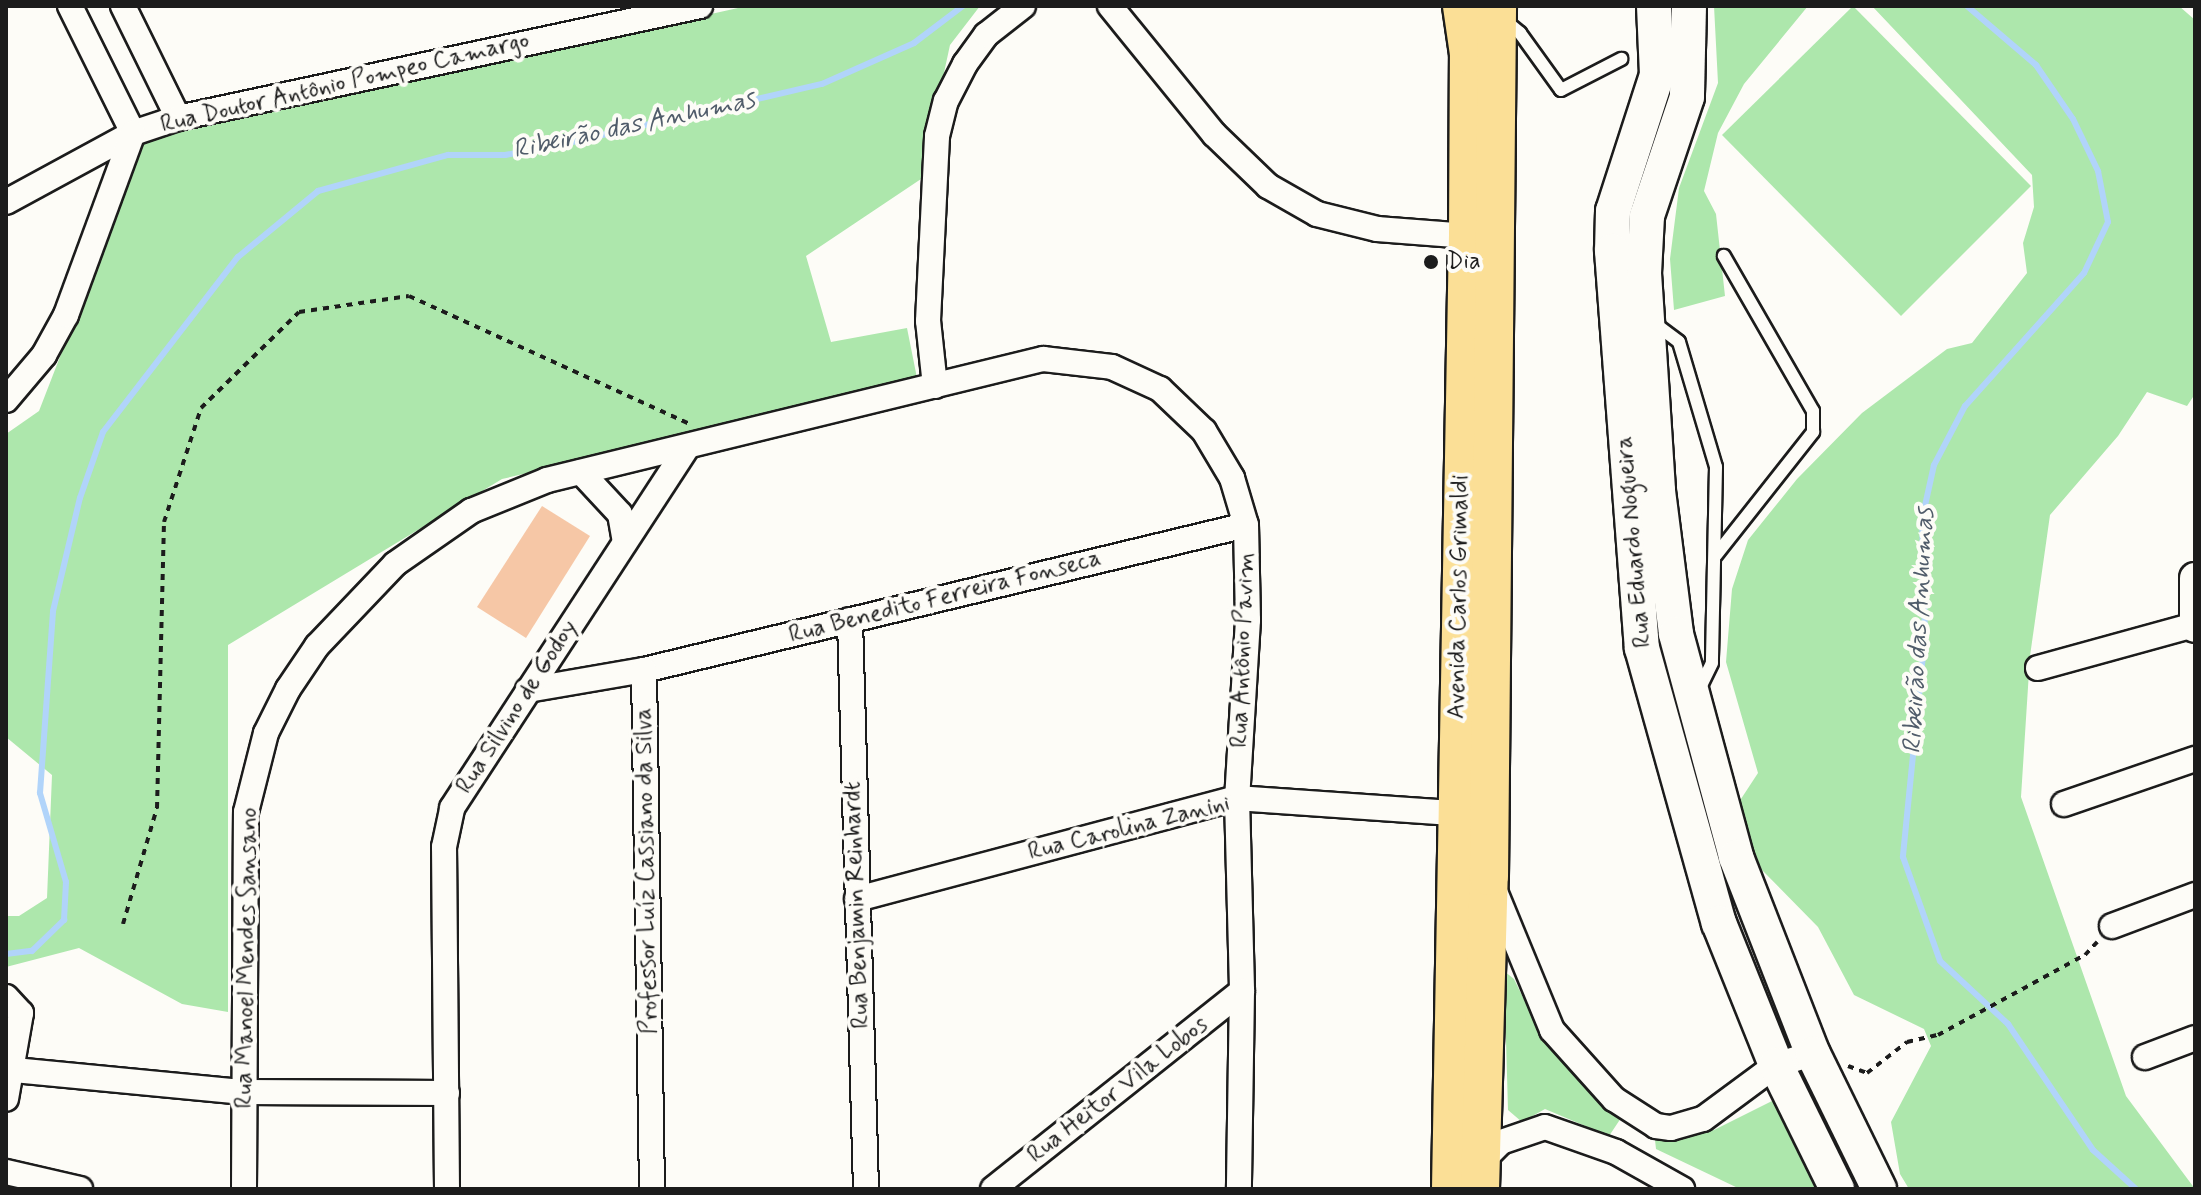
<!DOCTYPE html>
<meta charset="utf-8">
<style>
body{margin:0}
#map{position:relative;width:2201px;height:1195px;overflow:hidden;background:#fdfcf7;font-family:Mynerve,sans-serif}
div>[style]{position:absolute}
.green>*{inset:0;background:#ade7ac}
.stream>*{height:6px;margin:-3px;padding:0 3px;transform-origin:3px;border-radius:3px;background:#b1d4fa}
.building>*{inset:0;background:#f6c7a6}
.path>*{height:4px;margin-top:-2px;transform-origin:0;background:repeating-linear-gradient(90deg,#1c1c1c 0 6px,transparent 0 12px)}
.roads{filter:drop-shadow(2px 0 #1c1c1c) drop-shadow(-2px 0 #1c1c1c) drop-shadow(0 2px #1c1c1c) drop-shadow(0 -2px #1c1c1c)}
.service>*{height:12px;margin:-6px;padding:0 6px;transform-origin:6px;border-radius:6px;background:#fdfcf7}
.minor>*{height:24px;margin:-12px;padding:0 12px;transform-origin:12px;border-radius:12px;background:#fdfcf7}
.tertiary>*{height:30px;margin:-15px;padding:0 15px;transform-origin:15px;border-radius:15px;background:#fdfcf7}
.secondary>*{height:34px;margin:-17px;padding:0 17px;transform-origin:17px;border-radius:17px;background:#fdfcf7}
.primary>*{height:38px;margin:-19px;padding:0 19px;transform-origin:19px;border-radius:19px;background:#fbdf96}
.dots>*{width:22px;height:22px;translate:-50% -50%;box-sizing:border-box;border:4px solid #fdfcf7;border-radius:50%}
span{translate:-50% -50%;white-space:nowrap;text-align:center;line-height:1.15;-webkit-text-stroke:8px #fdfcf7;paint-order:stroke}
.street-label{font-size:24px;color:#1c1c1c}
.poi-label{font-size:24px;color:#1c1c1c}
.left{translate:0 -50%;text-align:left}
.water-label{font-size:26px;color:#505c6a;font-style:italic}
.frame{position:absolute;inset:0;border:8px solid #1c1c1c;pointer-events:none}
</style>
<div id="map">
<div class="green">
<i style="clip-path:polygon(747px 6px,980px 6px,950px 45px,921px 179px,806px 256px,831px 342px,907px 328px,918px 383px,502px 479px,228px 645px,228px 1012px,182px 1004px,79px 948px,6px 967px,6px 916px,19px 916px,47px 898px,52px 775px,6px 737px,6px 434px,39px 411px,144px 140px)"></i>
<i style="clip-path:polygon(1714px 6px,1808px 6px,1744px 84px,1718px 133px,1704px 191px,1716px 214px,1725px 296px,1674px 310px,1670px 259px,1679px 188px,1718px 83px)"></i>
<i style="clip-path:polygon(1853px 6px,2031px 186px,1901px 316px,1722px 135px)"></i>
<i style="clip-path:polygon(1872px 6px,2179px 6px,2195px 20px,2195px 394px,2187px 406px,2147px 392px,2118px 436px,2050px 515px,2030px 656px,2021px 797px,2126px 1096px,2195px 1189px,1909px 1189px,1900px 1174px,1891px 1122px,1931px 1046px,1924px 1029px,1854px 995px,1818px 927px,1761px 869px,1737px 805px,1758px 773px,1726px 662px,1732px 589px,1748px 540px,1797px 479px,1862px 413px,1947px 349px,1972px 343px,2027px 273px,2023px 243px,2034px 207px,2032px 175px)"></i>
<i style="clip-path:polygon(1504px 971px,1514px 979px,1542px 1036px,1621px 1118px,1609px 1136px,1545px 1109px,1522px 1122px,1508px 1110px)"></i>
<i style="clip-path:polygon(1778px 1098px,1826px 1189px,1740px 1189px,1656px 1149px,1655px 1140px,1714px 1130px)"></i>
</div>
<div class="stream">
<i style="left:1967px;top:6px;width:91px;rotate:40.5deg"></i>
<i style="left:2036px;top:65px;width:65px;rotate:55.6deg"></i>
<i style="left:2073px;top:119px;width:58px;rotate:64.3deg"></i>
<i style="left:2098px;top:171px;width:52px;rotate:78.9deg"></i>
<i style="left:2108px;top:222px;width:56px;rotate:115.2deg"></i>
<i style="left:2084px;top:273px;width:178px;rotate:131.8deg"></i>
<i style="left:1965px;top:406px;width:67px;rotate:117.7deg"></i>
<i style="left:1934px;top:465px;width:55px;rotate:102.5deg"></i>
<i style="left:1922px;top:519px;width:116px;rotate:88.5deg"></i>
<i style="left:1925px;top:635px;width:223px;rotate:95.7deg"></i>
<i style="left:1903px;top:857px;width:110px;rotate:70.4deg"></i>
<i style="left:1940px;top:961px;width:93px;rotate:42.8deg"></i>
<i style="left:2008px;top:1024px;width:152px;rotate:56deg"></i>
<i style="left:2093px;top:1150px;width:58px;rotate:42.2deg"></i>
<i style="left:6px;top:954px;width:26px;rotate:-7deg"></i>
<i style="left:32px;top:951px;width:45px;rotate:-44.1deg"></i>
<i style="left:64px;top:920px;width:38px;rotate:-87deg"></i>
<i style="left:66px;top:882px;width:93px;rotate:-106.3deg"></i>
<i style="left:40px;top:793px;width:182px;rotate:-85.9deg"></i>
<i style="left:53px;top:611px;width:116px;rotate:-76.6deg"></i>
<i style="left:80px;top:498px;width:70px;rotate:-70.8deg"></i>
<i style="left:103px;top:432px;width:221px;rotate:-52.4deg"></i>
<i style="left:238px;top:257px;width:104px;rotate:-39.5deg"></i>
<i style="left:318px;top:191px;width:135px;rotate:-15.5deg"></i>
<i style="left:448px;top:155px;width:57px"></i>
<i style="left:505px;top:155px;width:51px;rotate:-10.2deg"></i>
<i style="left:555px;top:146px;width:274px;rotate:-13.1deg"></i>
<i style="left:822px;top:84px;width:101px;rotate:-24deg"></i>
<i style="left:914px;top:43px;width:61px;rotate:-37.1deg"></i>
</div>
<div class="building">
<i style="clip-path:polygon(542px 506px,590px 536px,526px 638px,477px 607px)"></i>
</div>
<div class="path">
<i style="left:123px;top:924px;width:121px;rotate:-73.7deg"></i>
<i style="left:157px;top:808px;width:286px;rotate:-88.6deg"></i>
<i style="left:164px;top:522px;width:120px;rotate:-72deg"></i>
<i style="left:201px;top:408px;width:137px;rotate:-44.4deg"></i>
<i style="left:299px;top:312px;width:111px;rotate:-8.3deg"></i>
<i style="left:409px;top:296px;width:307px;rotate:24.5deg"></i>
<i style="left:1848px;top:1066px;width:20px;rotate:20deg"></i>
<i style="left:1867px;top:1073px;width:51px;rotate:-37.8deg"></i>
<i style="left:1907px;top:1042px;width:32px;rotate:-13deg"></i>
<i style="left:1938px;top:1035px;width:167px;rotate:-28.6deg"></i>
<i style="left:2085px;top:955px;width:18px;rotate:-47deg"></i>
</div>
<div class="roads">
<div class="service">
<i style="left:1503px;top:19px;width:22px;rotate:39deg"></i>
<i style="left:1520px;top:33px;width:70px;rotate:54.3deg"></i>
<i style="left:1561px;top:90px;width:68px;rotate:-27.3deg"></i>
<i style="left:1650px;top:320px;width:36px;rotate:37deg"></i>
<i style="left:1679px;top:342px;width:130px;rotate:73.5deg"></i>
<i style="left:1716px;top:467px;width:196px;rotate:91.2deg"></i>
<i style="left:1712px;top:663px;width:34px;rotate:116deg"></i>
<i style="left:1716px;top:555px;width:157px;rotate:-51.7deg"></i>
<i style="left:1813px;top:432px;width:21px;rotate:-90deg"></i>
<i style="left:1813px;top:411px;width:179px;rotate:-119.9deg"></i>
</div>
<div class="minor">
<i style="left:70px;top:6px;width:142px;rotate:63.6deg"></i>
<i style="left:123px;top:6px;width:125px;rotate:63.8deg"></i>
<i style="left:1110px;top:6px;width:165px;rotate:50.9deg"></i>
<i style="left:1214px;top:134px;width:75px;rotate:43.9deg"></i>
<i style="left:1268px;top:186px;width:56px;rotate:29.7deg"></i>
<i style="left:1317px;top:214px;width:62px;rotate:14deg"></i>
<i style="left:1377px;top:229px;width:91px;rotate:4.4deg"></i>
<i style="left:6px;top:202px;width:145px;rotate:-28.5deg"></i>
<i style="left:133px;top:133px;width:47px;rotate:-18.4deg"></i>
<i style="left:178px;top:118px;width:534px;rotate:-12.11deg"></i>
<i style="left:935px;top:386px;width:65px;rotate:-96.1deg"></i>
<i style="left:928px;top:321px;width:185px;rotate:-87.2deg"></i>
<i style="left:937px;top:136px;width:36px;rotate:-76deg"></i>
<i style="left:946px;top:101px;width:42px;rotate:-62.8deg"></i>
<i style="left:965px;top:64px;width:36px;rotate:-54deg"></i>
<i style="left:986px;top:35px;width:47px;rotate:-38.1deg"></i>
<i style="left:6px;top:400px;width:59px;rotate:-49.8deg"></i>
<i style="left:44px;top:355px;width:46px;rotate:-61.2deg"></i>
<i style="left:66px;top:315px;width:194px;rotate:-69.8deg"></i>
<i style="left:581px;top:472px;width:57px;rotate:47.1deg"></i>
<i style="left:620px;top:514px;width:28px;rotate:80deg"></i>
<i style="left:850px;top:620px;width:569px;rotate:88.39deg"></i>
<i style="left:2038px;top:668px;width:162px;rotate:-15.4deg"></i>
<i style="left:644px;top:670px;width:619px;rotate:-13.54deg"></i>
<i style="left:528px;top:690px;width:118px;rotate:-9.8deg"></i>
<i style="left:644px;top:670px;width:519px;rotate:89.12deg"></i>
<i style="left:2064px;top:804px;width:139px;rotate:-19deg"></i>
<i style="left:1496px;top:894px;width:147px;rotate:67.6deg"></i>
<i style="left:1552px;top:1030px;width:93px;rotate:48.1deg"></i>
<i style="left:1614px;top:1099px;width:50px;rotate:32.7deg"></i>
<i style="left:1656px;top:1126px;width:15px;rotate:8deg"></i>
<i style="left:1671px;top:1128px;width:33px;rotate:-16deg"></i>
<i style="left:1703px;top:1119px;width:91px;rotate:-36.5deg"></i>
<i style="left:1776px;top:1065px;width:39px;rotate:-17deg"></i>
<i style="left:857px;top:899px;width:393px;rotate:-14.9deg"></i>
<i style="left:1237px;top:798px;width:218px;rotate:4deg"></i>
<i style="left:2112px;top:926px;width:89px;rotate:-20.5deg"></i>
<i style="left:6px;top:997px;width:22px;rotate:47deg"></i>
<i style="left:21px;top:1013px;width:87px;rotate:99.9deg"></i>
<i style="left:2145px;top:1057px;width:53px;rotate:-20.8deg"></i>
<i style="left:14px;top:1070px;width:231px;rotate:5.5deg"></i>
<i style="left:244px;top:1092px;width:203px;rotate:0.3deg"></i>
<i style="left:1481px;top:1162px;width:28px;rotate:-45deg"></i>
<i style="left:1501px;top:1142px;width:46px;rotate:-18.8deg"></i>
<i style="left:1545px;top:1127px;width:75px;rotate:19.4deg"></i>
<i style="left:1616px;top:1152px;width:76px;rotate:29.3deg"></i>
<i style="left:6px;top:1172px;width:76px;rotate:12.9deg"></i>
<i style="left:244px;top:1189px;width:377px;rotate:-89.7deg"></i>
<i style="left:246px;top:812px;width:81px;rotate:-75.8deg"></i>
<i style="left:266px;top:733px;width:49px;rotate:-63.4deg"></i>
<i style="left:288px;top:689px;width:52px;rotate:-56deg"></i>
<i style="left:317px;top:646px;width:113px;rotate:-46.4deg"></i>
<i style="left:395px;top:564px;width:93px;rotate:-34.9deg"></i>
<i style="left:471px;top:511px;width:82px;rotate:-22.2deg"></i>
<i style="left:547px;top:480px;width:511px;rotate:-13.71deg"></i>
<i style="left:1043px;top:359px;width:69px;rotate:6.6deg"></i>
<i style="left:1112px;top:367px;width:53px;rotate:24.6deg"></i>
<i style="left:1160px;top:389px;width:61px;rotate:43.7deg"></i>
<i style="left:1204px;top:431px;width:55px;rotate:59.2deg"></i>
<i style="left:1232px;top:478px;width:49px;rotate:73.4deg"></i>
<i style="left:1246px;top:525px;width:95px;rotate:88.8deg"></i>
<i style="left:1248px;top:620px;width:178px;rotate:93.5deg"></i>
<i style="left:1237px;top:798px;width:193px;rotate:88.5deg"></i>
<i style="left:1242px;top:991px;width:198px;rotate:90.9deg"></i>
<i style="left:447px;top:1189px;width:342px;rotate:-90.5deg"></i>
<i style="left:444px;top:847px;width:40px;rotate:-78deg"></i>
<i style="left:452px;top:808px;width:430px;rotate:-56.9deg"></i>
<i style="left:993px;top:1189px;width:318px;rotate:-38.5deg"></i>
</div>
<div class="tertiary">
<i style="left:2195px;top:578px;width:49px;rotate:90deg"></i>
</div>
<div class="secondary">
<i style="left:1654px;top:6px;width:69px;rotate:87.5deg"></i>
<i style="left:1657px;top:75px;width:143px;rotate:107.9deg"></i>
<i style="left:1613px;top:211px;width:40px;rotate:91.4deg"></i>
<i style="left:1612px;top:251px;width:398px;rotate:85.7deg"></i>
<i style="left:1642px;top:648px;width:286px;rotate:74.4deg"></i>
<i style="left:1719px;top:923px;width:153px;rotate:68.1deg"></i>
<i style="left:1776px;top:1065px;width:138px;rotate:63.8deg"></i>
<i style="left:1689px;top:6px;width:91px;rotate:91.3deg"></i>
<i style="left:1687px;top:97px;width:126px;rotate:108.6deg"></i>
<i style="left:1647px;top:216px;width:57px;rotate:93deg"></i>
<i style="left:1644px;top:273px;width:218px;rotate:86.3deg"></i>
<i style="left:1658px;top:491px;width:144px;rotate:82.8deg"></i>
<i style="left:1676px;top:634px;width:231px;rotate:74.9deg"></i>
<i style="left:1736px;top:857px;width:212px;rotate:68.7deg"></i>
<i style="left:1813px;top:1054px;width:150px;rotate:63.9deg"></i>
</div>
<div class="primary">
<i style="left:1451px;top:1189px;width:953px;rotate:-88.98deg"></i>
<i style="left:1468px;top:236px;width:182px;rotate:-89.7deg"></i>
<i style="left:1469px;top:54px;width:49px;rotate:-98.3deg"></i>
<i style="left:1480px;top:1189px;width:313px;rotate:-88.4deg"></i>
<i style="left:1489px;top:876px;width:870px;rotate:-89.47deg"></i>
</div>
</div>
<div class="dots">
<i style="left:1431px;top:262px;background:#1c1c1c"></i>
</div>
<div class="street-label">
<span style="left:345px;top:83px;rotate:-13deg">Rua Doutor Antônio Pompeo Camargo</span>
<span style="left:1634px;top:542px;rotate:-95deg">Rua Eduardo Nogueira</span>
<span style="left:945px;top:597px;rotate:-14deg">Rua Benedito Ferreira Fonseca</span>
<span style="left:1459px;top:597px;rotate:-89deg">Avenida Carlos Grimaldi</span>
<span style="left:1243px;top:650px;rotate:-88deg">Rua Antônio Pavim</span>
<span style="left:517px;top:707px;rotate:-57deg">Rua Silvino de Godoy</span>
<span style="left:1129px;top:828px;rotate:-14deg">Rua Carolina Zanini</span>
<span style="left:647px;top:871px;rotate:-91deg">Professor Luíz Cassiano da Silva</span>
<span style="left:857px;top:905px;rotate:-92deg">Rua Benjamin Reinhardt</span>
<span style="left:247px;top:958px;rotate:-89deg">Rua Manoel Mendes Sansano</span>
<span style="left:1118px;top:1090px;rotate:-38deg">Rua Heitor Vila Lobos</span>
</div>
<div class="poi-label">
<span class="left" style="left:1447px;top:262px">Dia</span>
</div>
<div class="water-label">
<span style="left:634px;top:126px;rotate:-12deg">Ribeirão das Anhumas</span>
<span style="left:1920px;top:631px;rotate:-87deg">Ribeirão das Anhumas</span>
</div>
<div class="frame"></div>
</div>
